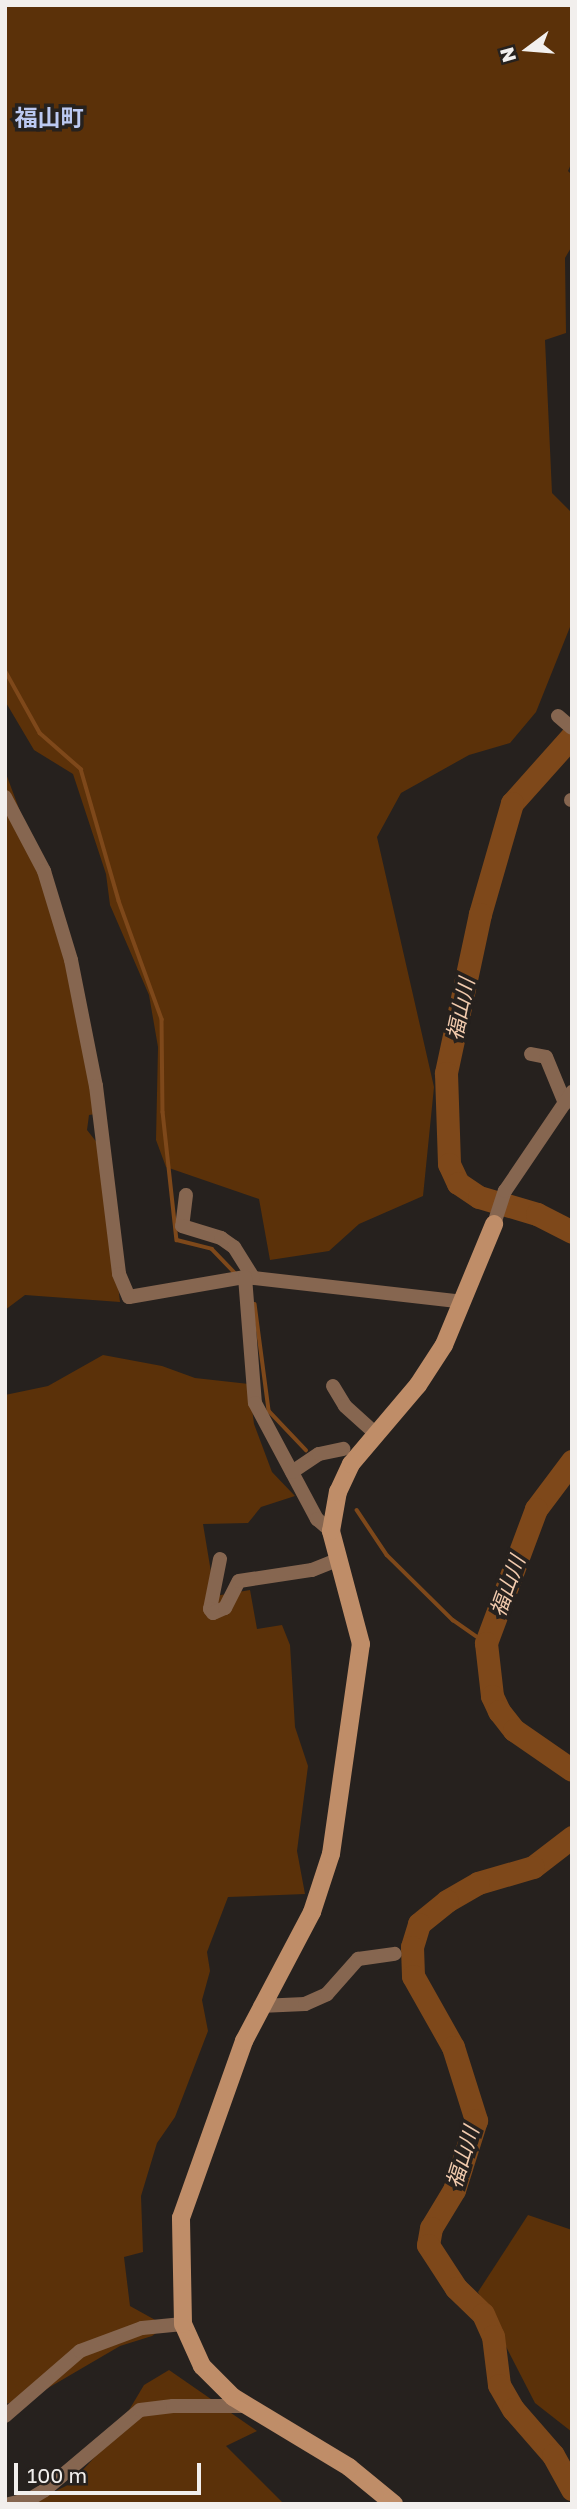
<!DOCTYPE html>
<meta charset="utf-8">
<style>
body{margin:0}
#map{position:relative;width:577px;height:2509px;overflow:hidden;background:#26211e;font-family:"Golos Text","Noto Sans JP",sans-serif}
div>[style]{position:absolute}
.green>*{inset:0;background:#5b3109}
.stream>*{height:3.5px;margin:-1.75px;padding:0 1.75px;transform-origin:1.75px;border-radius:1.75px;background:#7e481a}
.river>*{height:23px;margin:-11.5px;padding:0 11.5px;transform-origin:11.5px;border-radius:11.5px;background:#7e481a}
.street>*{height:14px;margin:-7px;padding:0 7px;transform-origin:7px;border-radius:7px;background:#866650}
.secondary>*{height:18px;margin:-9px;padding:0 9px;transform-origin:9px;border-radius:9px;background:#bf8d68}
span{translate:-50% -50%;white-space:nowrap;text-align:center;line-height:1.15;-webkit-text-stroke:7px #26211e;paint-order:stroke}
.water-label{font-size:21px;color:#f1caad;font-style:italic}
.quarter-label{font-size:23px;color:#bcc9f2;font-weight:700}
.frame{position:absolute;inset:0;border:7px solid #f2efed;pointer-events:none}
.north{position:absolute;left:493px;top:14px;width:70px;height:70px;-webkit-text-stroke:5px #26211e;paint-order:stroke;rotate:254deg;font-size:19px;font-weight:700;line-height:28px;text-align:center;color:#f2efed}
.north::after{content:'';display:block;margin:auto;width:24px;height:32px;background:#f2efed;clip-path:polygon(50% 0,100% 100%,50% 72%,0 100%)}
.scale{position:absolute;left:14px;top:2463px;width:187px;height:32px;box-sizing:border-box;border:4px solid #f2efed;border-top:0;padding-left:9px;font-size:21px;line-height:24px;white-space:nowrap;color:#f2efed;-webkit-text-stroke:5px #26211e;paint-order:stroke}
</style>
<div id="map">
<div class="green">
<i style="clip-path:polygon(5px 5px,572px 5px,572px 162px,568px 171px,572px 175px,572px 246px,565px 258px,566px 333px,545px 340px,552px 493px,572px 513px,572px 622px,536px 712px,510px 743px,469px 755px,401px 793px,377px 837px,434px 1087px,423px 1196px,359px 1224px,329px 1251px,270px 1260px,259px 1199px,166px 1167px,156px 1140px,158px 1047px,149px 995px,110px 905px,106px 874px,73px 774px,34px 750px,5px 701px)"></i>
<i style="clip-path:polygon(5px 771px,77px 964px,103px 1113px,89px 1115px,87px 1130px,102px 1149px,120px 1302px,25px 1295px,5px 1310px)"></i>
<i style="clip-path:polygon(103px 1355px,162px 1366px,195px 1378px,249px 1384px,254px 1424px,272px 1472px,295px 1496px,261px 1507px,248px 1523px,203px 1524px,215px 1596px,250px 1590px,257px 1629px,282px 1625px,290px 1645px,295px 1727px,308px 1766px,297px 1851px,305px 1894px,228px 1897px,207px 1952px,210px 1971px,202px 2000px,208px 2031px,175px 2117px,157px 2143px,141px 2196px,143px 2252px,124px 2257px,130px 2306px,166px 2326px,152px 2336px,120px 2346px,31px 2398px,5px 2404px,5px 1395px,48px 1386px)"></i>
<i style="clip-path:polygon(528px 2215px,572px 2230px,572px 2432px,535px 2403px,478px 2292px)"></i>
<i style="clip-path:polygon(169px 2370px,257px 2431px,226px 2446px,284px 2504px,29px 2504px,70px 2484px,113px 2437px,144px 2385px)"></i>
</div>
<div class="stream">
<i style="left:5px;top:670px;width:72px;rotate:60.9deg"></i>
<i style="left:40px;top:733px;width:55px;rotate:41.3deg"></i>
<i style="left:81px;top:769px;width:137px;rotate:73.9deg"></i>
<i style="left:119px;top:901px;width:126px;rotate:70deg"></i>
<i style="left:162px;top:1019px;width:93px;rotate:89.4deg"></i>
<i style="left:163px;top:1112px;width:129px;rotate:83.8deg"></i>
<i style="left:177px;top:1240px;width:36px;rotate:14deg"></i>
<i style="left:212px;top:1249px;width:33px;rotate:46deg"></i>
<i style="left:255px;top:1304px;width:108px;rotate:82.5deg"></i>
<i style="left:269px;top:1411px;width:54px;rotate:46.5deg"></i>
<i style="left:357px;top:1510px;width:54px;rotate:56.3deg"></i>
<i style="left:387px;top:1555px;width:93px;rotate:44.6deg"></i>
<i style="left:453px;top:1620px;width:40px;rotate:34.9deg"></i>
</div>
<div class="river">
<i style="left:572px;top:736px;width:90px;rotate:131.8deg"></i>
<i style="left:512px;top:803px;width:116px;rotate:106.1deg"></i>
<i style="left:480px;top:914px;width:163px;rotate:102.1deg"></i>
<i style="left:446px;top:1073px;width:91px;rotate:88.1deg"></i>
<i style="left:449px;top:1164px;width:21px;rotate:65deg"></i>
<i style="left:458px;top:1183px;width:25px;rotate:34deg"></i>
<i style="left:479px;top:1197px;width:60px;rotate:16.3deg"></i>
<i style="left:537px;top:1214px;width:39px;rotate:27deg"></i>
<i style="left:572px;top:1461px;width:60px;rotate:126.9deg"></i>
<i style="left:536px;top:1509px;width:143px;rotate:110.5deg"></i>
<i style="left:486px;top:1643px;width:53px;rotate:83.5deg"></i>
<i style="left:492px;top:1696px;width:17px;rotate:65deg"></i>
<i style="left:499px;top:1711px;width:24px;rotate:52deg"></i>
<i style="left:514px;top:1730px;width:70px;rotate:34.6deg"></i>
<i style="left:572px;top:1837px;width:49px;rotate:142.4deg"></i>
<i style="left:533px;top:1867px;width:57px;rotate:163.8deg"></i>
<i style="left:478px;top:1883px;width:36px;rotate:150deg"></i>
<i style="left:447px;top:1901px;width:36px;rotate:141deg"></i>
<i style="left:419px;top:1924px;width:24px;rotate:107deg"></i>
<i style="left:412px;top:1947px;width:29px;rotate:88deg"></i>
<i style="left:413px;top:1976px;width:81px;rotate:60.6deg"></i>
<i style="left:453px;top:2047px;width:77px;rotate:72.5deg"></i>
<i style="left:476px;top:2120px;width:73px;rotate:107.4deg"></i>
<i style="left:454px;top:2190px;width:44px;rotate:121.2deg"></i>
<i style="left:431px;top:2228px;width:17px;rotate:100deg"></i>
<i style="left:428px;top:2245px;width:51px;rotate:56.9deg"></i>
<i style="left:456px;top:2288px;width:37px;rotate:44deg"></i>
<i style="left:483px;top:2314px;width:24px;rotate:66deg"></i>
<i style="left:493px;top:2336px;width:49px;rotate:83deg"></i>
<i style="left:499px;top:2385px;width:28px;rotate:60deg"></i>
<i style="left:513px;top:2409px;width:61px;rotate:49deg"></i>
<i style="left:553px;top:2455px;width:39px;rotate:61deg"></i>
</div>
<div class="street">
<i style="left:558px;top:716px;width:18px;rotate:41deg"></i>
<i style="left:5px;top:797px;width:84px;rotate:62.2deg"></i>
<i style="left:44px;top:871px;width:93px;rotate:73.1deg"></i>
<i style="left:71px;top:960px;width:128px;rotate:78.8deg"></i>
<i style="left:96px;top:1086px;width:189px;rotate:83deg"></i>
<i style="left:119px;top:1274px;width:25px;rotate:67deg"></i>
<i style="left:129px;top:1297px;width:118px;rotate:-9.8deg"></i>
<i style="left:245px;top:1277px;width:220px;rotate:6.5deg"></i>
<i style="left:571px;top:800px;width:1px"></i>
<i style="left:531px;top:1054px;width:15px;rotate:11deg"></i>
<i style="left:546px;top:1057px;width:50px;rotate:67.6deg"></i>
<i style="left:186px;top:1195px;width:31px;rotate:97deg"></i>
<i style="left:182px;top:1226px;width:41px;rotate:17.1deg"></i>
<i style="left:221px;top:1238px;width:16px;rotate:35deg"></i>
<i style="left:234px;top:1247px;width:36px;rotate:58deg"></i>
<i style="left:494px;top:1224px;width:35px;rotate:-72deg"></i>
<i style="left:505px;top:1191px;width:120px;rotate:-55.9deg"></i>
<i style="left:245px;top:1277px;width:126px;rotate:85.5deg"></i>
<i style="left:255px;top:1403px;width:132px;rotate:61.9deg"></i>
<i style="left:317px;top:1519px;width:18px;rotate:41deg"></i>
<i style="left:333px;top:1386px;width:23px;rotate:59deg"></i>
<i style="left:345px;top:1406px;width:42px;rotate:42.1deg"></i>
<i style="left:292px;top:1472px;width:32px;rotate:-34deg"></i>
<i style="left:319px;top:1454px;width:25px;rotate:-12deg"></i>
<i style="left:220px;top:1559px;width:51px;rotate:101.3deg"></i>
<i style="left:210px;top:1609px;width:5px;rotate:53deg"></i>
<i style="left:213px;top:1613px;width:13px;rotate:-23deg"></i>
<i style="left:225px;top:1608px;width:30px;rotate:-63deg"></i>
<i style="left:239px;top:1581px;width:74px;rotate:-8.6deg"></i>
<i style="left:312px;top:1570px;width:29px;rotate:-22deg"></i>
<i style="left:260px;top:2006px;width:45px;rotate:-2.5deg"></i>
<i style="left:305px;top:2004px;width:24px;rotate:-24deg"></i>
<i style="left:327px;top:1994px;width:47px;rotate:-48.5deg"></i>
<i style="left:358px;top:1959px;width:37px;rotate:-8deg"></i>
<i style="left:5px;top:2416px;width:99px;rotate:-40.9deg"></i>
<i style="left:80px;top:2351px;width:66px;rotate:-20.4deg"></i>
<i style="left:142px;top:2328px;width:41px;rotate:-5.6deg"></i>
<i style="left:9px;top:2504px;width:22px;rotate:-13deg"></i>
<i style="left:30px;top:2499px;width:17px;rotate:-31deg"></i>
<i style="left:45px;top:2490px;width:124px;rotate:-40.1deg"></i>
<i style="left:140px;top:2410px;width:33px;rotate:-7deg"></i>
<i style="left:173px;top:2406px;width:76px"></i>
</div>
<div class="secondary">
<i style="left:394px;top:2504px;width:58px;rotate:-140.6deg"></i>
<i style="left:349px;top:2467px;width:135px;rotate:-148.9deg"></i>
<i style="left:233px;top:2397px;width:44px;rotate:-135deg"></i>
<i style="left:202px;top:2366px;width:46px;rotate:-114.3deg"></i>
<i style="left:183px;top:2324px;width:106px;rotate:-91.1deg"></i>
<i style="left:181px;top:2218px;width:188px;rotate:-70.4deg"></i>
<i style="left:244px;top:2041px;width:146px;rotate:-62.2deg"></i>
<i style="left:312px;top:1912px;width:61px;rotate:-71.9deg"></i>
<i style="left:331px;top:1854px;width:212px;rotate:-81.9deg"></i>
<i style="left:361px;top:1644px;width:117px;rotate:-104.9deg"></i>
<i style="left:331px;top:1531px;width:40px;rotate:-80deg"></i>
<i style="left:338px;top:1492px;width:31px;rotate:-65deg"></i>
<i style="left:351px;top:1464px;width:104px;rotate:-49.7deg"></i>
<i style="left:418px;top:1385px;width:48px;rotate:-57deg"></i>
<i style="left:444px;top:1345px;width:131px;rotate:-67.5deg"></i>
</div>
<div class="water-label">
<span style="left:460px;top:1009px;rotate:-78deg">福山川</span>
<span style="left:507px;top:1586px;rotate:-70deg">福山川</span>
<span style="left:462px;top:2157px;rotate:-73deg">福山川</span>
</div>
<div class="quarter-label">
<span style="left:49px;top:117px">福山町</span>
</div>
<div class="frame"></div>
<div class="north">N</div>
<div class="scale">100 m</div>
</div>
